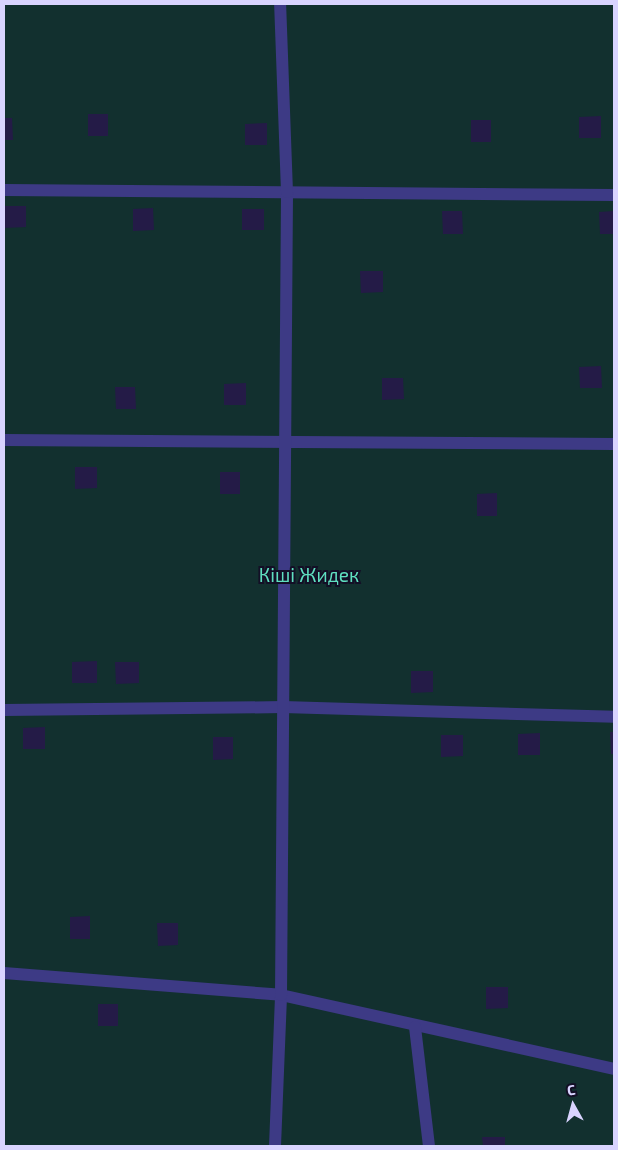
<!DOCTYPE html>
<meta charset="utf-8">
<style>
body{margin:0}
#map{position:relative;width:618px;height:1150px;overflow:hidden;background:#130f26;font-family:"Exo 2",sans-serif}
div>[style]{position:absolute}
.green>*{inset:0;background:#12302f}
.building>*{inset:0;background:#241b47}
.minor>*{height:12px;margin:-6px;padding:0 6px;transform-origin:6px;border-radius:6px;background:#3d3a85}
span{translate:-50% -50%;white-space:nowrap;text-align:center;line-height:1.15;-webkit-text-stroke:4px #130f26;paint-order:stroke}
.park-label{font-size:19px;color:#5fe0c0}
.frame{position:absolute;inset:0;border:5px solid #d9d4ff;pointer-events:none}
.north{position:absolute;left:548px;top:1080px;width:50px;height:50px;-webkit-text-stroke:4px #130f26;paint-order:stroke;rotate:353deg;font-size:14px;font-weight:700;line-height:20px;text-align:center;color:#d9d4ff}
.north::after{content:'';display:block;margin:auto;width:18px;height:22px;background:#d9d4ff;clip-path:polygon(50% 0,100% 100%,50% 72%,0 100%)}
</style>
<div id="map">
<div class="green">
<i style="clip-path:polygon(4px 4px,614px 4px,614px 1146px,4px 1146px)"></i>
</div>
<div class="building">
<i style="clip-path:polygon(88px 114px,108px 114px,108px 136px,88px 136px)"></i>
<i style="clip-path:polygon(601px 116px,601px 138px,579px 138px,579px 117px)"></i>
<i style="clip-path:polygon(4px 118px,12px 118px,13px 140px,4px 140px)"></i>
<i style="clip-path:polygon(471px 120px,491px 120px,491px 142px,471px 142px)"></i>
<i style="clip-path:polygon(267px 123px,267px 145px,245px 145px,245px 124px)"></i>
<i style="clip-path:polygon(4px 206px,26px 206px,26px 227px,4px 228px)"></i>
<i style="clip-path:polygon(153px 208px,154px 230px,133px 231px,133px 209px)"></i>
<i style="clip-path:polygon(242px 209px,264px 209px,264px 230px,242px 230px)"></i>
<i style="clip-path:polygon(442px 211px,462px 211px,463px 234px,443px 234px)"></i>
<i style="clip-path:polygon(614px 211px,614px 234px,600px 234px,599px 212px)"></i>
<i style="clip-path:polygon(360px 271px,383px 271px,383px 292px,361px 293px)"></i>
<i style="clip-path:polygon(601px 366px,602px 388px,580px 388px,579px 367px)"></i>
<i style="clip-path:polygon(382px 378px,403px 378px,404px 399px,382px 400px)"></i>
<i style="clip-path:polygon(246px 383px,246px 405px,224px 405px,224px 384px)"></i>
<i style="clip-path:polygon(115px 387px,135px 387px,136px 409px,116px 409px)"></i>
<i style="clip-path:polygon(75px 467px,97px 467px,97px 488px,75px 489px)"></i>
<i style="clip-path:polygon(220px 472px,240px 472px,240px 494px,220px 494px)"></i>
<i style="clip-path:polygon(497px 493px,497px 516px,477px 516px,477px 494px)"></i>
<i style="clip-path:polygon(97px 661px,97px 683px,72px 683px,72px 662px)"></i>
<i style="clip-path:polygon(115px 662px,139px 662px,139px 683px,116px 684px)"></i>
<i style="clip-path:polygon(411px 671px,433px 671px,433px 692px,411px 693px)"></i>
<i style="clip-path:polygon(45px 727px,45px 749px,23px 749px,23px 728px)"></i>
<i style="clip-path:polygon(610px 732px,614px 732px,614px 754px,611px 754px)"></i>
<i style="clip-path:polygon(540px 733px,540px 755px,518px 755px,518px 734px)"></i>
<i style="clip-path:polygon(441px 735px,463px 735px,463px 756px,441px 757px)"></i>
<i style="clip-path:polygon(213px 737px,233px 737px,233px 759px,213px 760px)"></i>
<i style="clip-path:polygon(90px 916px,90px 939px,70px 939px,70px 917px)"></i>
<i style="clip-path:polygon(157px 923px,178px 923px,178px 945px,158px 946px)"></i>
<i style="clip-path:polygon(486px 987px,508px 987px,508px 1008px,486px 1009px)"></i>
<i style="clip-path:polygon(98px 1004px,118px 1004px,118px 1026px,98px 1026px)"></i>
<i style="clip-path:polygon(482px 1137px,505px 1137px,505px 1146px,483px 1146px)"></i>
</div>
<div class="minor">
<i style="left:4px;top:190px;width:610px;rotate:0.47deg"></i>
<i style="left:4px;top:440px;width:610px;rotate:0.38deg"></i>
<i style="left:4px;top:710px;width:279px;rotate:-0.6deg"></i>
<i style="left:283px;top:707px;width:331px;rotate:1.7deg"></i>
<i style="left:4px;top:973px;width:278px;rotate:4.5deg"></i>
<i style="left:281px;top:995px;width:341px;rotate:12.5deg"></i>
<i style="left:415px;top:1027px;width:120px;rotate:83.3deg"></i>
<i style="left:275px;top:1146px;width:151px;rotate:-87.7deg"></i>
<i style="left:281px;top:995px;width:803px;rotate:-89.57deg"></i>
<i style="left:287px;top:192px;width:188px;rotate:-92.1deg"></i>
</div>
<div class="park-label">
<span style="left:309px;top:575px">Кіші Жидек</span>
</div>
<div class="frame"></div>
<div class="north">С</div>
</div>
